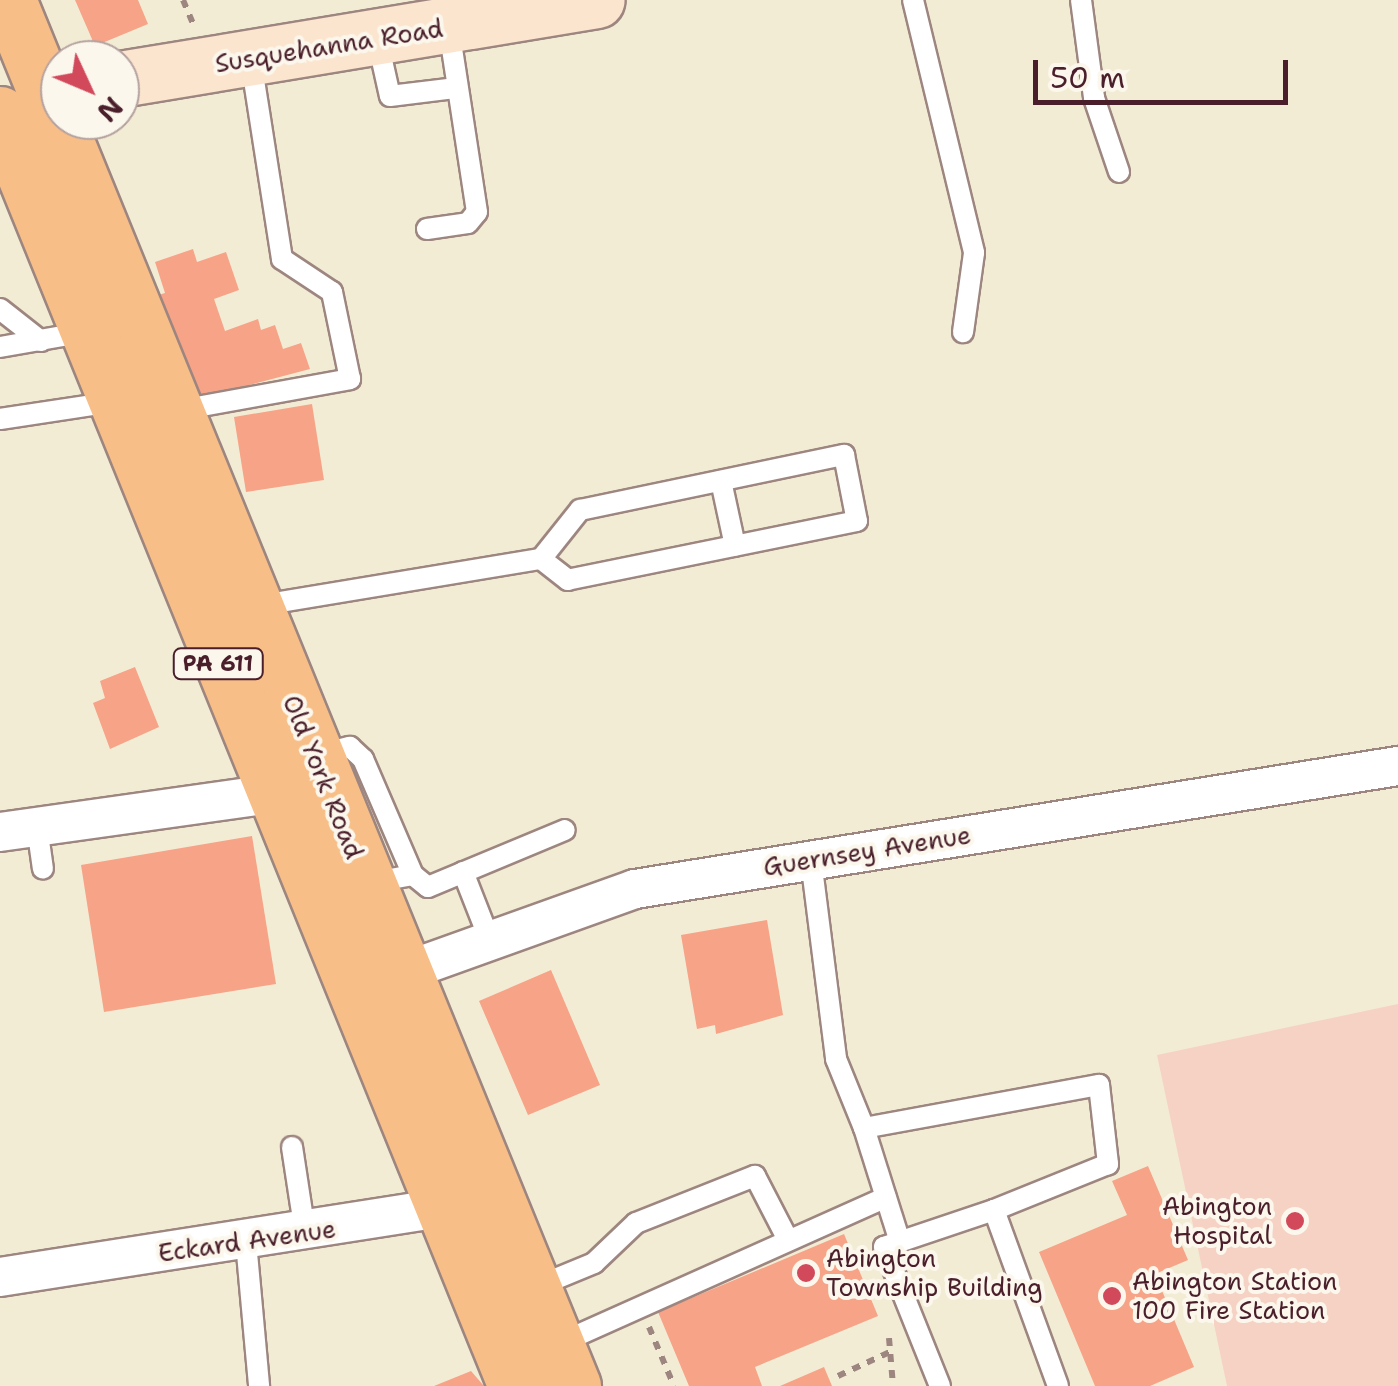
<!DOCTYPE html>
<style>
body{margin:0}
#map{position:relative;width:1398px;height:1386px;overflow:hidden;background:#f3ecd5;font-family:"Shantell Sans",sans-serif}
div>[style]{position:absolute}
.built>*{inset:0;background:#f6d2c4}
.building>*{inset:0;background:#f6a387}
.path>*{height:6px;margin-top:-3px;transform-origin:0;background:repeating-linear-gradient(90deg,#9e8680 0 8px,transparent 0 16px)}
.roads{filter:drop-shadow(2px 0 #9e8680) drop-shadow(-2px 0 #9e8680) drop-shadow(0 2px #9e8680) drop-shadow(0 -2px #9e8680)}
.lane>*{height:20px;margin:-10px;padding:0 10px;transform-origin:10px;border-radius:10px;background:#fff}
.street>*{height:38px;margin:-19px;padding:0 19px;transform-origin:19px;border-radius:19px;background:#fff}
.secondary>*{height:55px;margin:-27.5px;padding:0 27.5px;transform-origin:27.5px;border-radius:27.5px;background:#fce5cf}
.highway>*{height:55px;margin:-27.5px;padding:0 27.5px;transform-origin:27.5px;border-radius:27.5px;background:#f7be87}
.dots>*{width:28px;height:28px;translate:-50% -50%;box-sizing:border-box;border:5px solid #fbf7ec;border-radius:50%}
span{translate:-50% -50%;white-space:nowrap;text-align:center;line-height:1.15;-webkit-text-stroke:8px #fbf7ec;paint-order:stroke}
.shield-label span{padding:2px 8px;background:#fbf7ec;border:2px solid;border-radius:8px;-webkit-text-stroke-width:0}
.shield-label{font-size:22px;color:#4a1f2b;font-weight:700}
.street-label{font-size:25px;color:#4a1f2b}
.poi-label{font-size:25px;color:#4a1f2b}
.right{translate:-100% -50%;text-align:right}
.left{translate:0 -50%;text-align:left}
.north{position:absolute;left:40px;top:40px;width:100px;height:100px;box-sizing:border-box;background:#fbf7ec;border:2px solid #b4a19f;border-radius:50%;rotate:134deg;font-size:28px;font-weight:700;line-height:40px;text-align:center;color:#4a1f2b}
.north::after{content:'';display:block;margin:auto;width:35px;height:45px;background:#d1495b;clip-path:polygon(50% 0,100% 100%,50% 72%,0 100%)}
.scale{position:absolute;left:1033px;top:60px;width:255px;height:45px;box-sizing:border-box;border:5px solid #4a1f2b;border-top:0;padding-left:12px;font-size:30px;line-height:35px;white-space:nowrap;color:#4a1f2b;-webkit-text-stroke:8px #fbf7ec;paint-order:stroke}
</style>
<div id="map">
<div class="built">
<i style="clip-path:polygon(1398px 1004px,1398px 1386px,1227px 1386px,1157px 1055px)"></i>
</div>
<div class="building">
<i style="clip-path:polygon(75px 0,138px 0,148px 24px,95px 46px)"></i>
<i style="clip-path:polygon(193px 249px,197px 262px,226px 252px,239px 290px,214px 299px,225px 331px,258px 319px,261px 330px,275px 325px,283px 349px,301px 343px,310px 369px,197px 399px,155px 296px,165px 293px,155px 262px)"></i>
<i style="clip-path:polygon(312px 404px,324px 480px,246px 492px,234px 417px)"></i>
<i style="clip-path:polygon(135px 667px,159px 727px,110px 749px,93px 703px,105px 698px,100px 681px)"></i>
<i style="clip-path:polygon(252px 836px,276px 984px,104px 1012px,81px 865px)"></i>
<i style="clip-path:polygon(767px 920px,783px 1015px,716px 1034px,715px 1025px,697px 1029px,681px 935px)"></i>
<i style="clip-path:polygon(551px 970px,600px 1085px,528px 1115px,479px 1001px)"></i>
<i style="clip-path:polygon(1148px 1166px,1188px 1260px,1155px 1274px,1194px 1367px,1150px 1386px,1095px 1386px,1039px 1252px,1127px 1215px,1112px 1181px)"></i>
<i style="clip-path:polygon(844px 1234px,878px 1316px,755px 1367px,762px 1386px,689px 1386px,658px 1312px)"></i>
<i style="clip-path:polygon(824px 1367px,832px 1386px,780px 1386px)"></i>
<i style="clip-path:polygon(471px 1371px,484px 1386px,434px 1386px)"></i>
</div>
<div class="path">
<i style="left:183px;top:0;width:28px;rotate:67deg"></i>
<i style="left:649px;top:1327px;width:64px;rotate:67deg"></i>
<i style="left:889px;top:1338px;width:48px;rotate:85.2deg"></i>
<i style="left:838px;top:1376px;width:60px;rotate:-24.8deg"></i>
</div>
<div class="roads">
<div class="lane">
<i style="left:913px;top:0;width:260px;rotate:76.4deg"></i>
<i style="left:974px;top:253px;width:80px;rotate:97.9deg"></i>
<i style="left:1081px;top:0;width:99px;rotate:82.4deg"></i>
<i style="left:1094px;top:98px;width:78px;rotate:71.3deg"></i>
<i style="left:377px;top:38px;width:59px;rotate:77.4deg"></i>
<i style="left:390px;top:96px;width:65px;rotate:-7deg"></i>
<i style="left:427px;top:229px;width:41px;rotate:-8.3deg"></i>
<i style="left:468px;top:223px;width:14px;rotate:-51deg"></i>
<i style="left:477px;top:212px;width:186px;rotate:-98.7deg"></i>
<i style="left:0;top:309px;width:52px;rotate:38deg"></i>
<i style="left:0;top:347px;width:86px;rotate:-10deg"></i>
<i style="left:180px;top:410px;width:173px;rotate:-10.3deg"></i>
<i style="left:350px;top:379px;width:89px;rotate:-101.7deg"></i>
<i style="left:332px;top:292px;width:60px;rotate:-146.6deg"></i>
<i style="left:282px;top:259px;width:199px;rotate:-98.9deg"></i>
<i style="left:0;top:419px;width:113px;rotate:-8.6deg"></i>
<i style="left:721px;top:481px;width:66px;rotate:77.8deg"></i>
<i style="left:256px;top:606px;width:289px;rotate:-9.4deg"></i>
<i style="left:541px;top:559px;width:63px;rotate:-51.5deg"></i>
<i style="left:580px;top:510px;width:270px;rotate:-11.8deg"></i>
<i style="left:844px;top:455px;width:67px;rotate:78.9deg"></i>
<i style="left:857px;top:521px;width:295px;rotate:168.5deg"></i>
<i style="left:568px;top:580px;width:34px;rotate:-142deg"></i>
<i style="left:317px;top:755px;width:34px;rotate:-14deg"></i>
<i style="left:350px;top:747px;width:18px;rotate:43deg"></i>
<i style="left:363px;top:759px;width:126px;rotate:66.7deg"></i>
<i style="left:37px;top:827px;width:42px;rotate:81.9deg"></i>
<i style="left:811px;top:860px;width:201px;rotate:82.8deg"></i>
<i style="left:836px;top:1059px;width:74px;rotate:67.9deg"></i>
<i style="left:463px;top:872px;width:74px;rotate:68.6deg"></i>
<i style="left:369px;top:883px;width:45px;rotate:-10.3deg"></i>
<i style="left:413px;top:875px;width:19px;rotate:39deg"></i>
<i style="left:428px;top:887px;width:148px;rotate:-22.6deg"></i>
<i style="left:292px;top:1147px;width:86px;rotate:81.3deg"></i>
<i style="left:246px;top:1242px;width:145px;rotate:84.8deg"></i>
<i style="left:900px;top:1242px;width:120px;rotate:-107.5deg"></i>
<i style="left:864px;top:1128px;width:239px;rotate:-10.4deg"></i>
<i style="left:1099px;top:1085px;width:80px;rotate:83.5deg"></i>
<i style="left:1108px;top:1164px;width:123px;rotate:158deg"></i>
<i style="left:536px;top:1287px;width:63px;rotate:-22.5deg"></i>
<i style="left:594px;top:1263px;width:58px;rotate:-43.6deg"></i>
<i style="left:636px;top:1223px;width:128px;rotate:-21.6deg"></i>
<i style="left:755px;top:1176px;width:68px;rotate:62.7deg"></i>
<i style="left:558px;top:1344px;width:359px;rotate:-24.1deg"></i>
<i style="left:940px;top:1386px;width:150px;rotate:-111.9deg"></i>
<i style="left:884px;top:1247px;width:116px;rotate:-18.6deg"></i>
<i style="left:994px;top:1210px;width:187px;rotate:70deg"></i>
</div>
<div class="street">
<i style="left:0;top:832px;width:274px;rotate:-8deg"></i>
<i style="left:381px;top:980px;width:270px;rotate:-19.7deg"></i>
<i style="left:635px;top:889px;width:773px;rotate:-9.16deg"></i>
<i style="left:0;top:1277px;width:472px;rotate:-8.9deg"></i>
</div>
<div class="secondary">
<i style="left:120px;top:79px;width:483px;rotate:-9.4deg"></i>
</div>
<div class="highway">
<i style="left:8px;top:0;width:1497px;rotate:67.82deg"></i>
<i style="left:0;top:114px;width:1373px;rotate:67.92deg"></i>
</div>
</div>
<div class="dots">
<i style="left:1295px;top:1221px;background:#d1495b"></i>
<i style="left:806px;top:1273px;background:#d1495b"></i>
<i style="left:1112px;top:1296px;background:#d1495b"></i>
</div>
<div class="shield-label">
<span style="left:218px;top:664px">PA 611</span>
</div>
<div class="street-label">
<span style="left:329px;top:46px;rotate:-9deg">Susquehanna Road</span>
<span style="left:323px;top:777px;rotate:68deg">Old York Road</span>
<span style="left:867px;top:851px;rotate:-9deg">Guernsey Avenue</span>
<span style="left:247px;top:1241px;rotate:-8deg">Eckard Avenue</span>
</div>
<div class="poi-label">
<span class="right" style="left:1272px;top:1221px">Abington<br>Hospital</span>
<span class="left" style="left:826px;top:1273px">Abington<br>Township Building</span>
<span class="left" style="left:1132px;top:1296px">Abington Station<br>100 Fire Station</span>
</div>
<div class="north">N</div>
<div class="scale">50 m</div>
</div>
